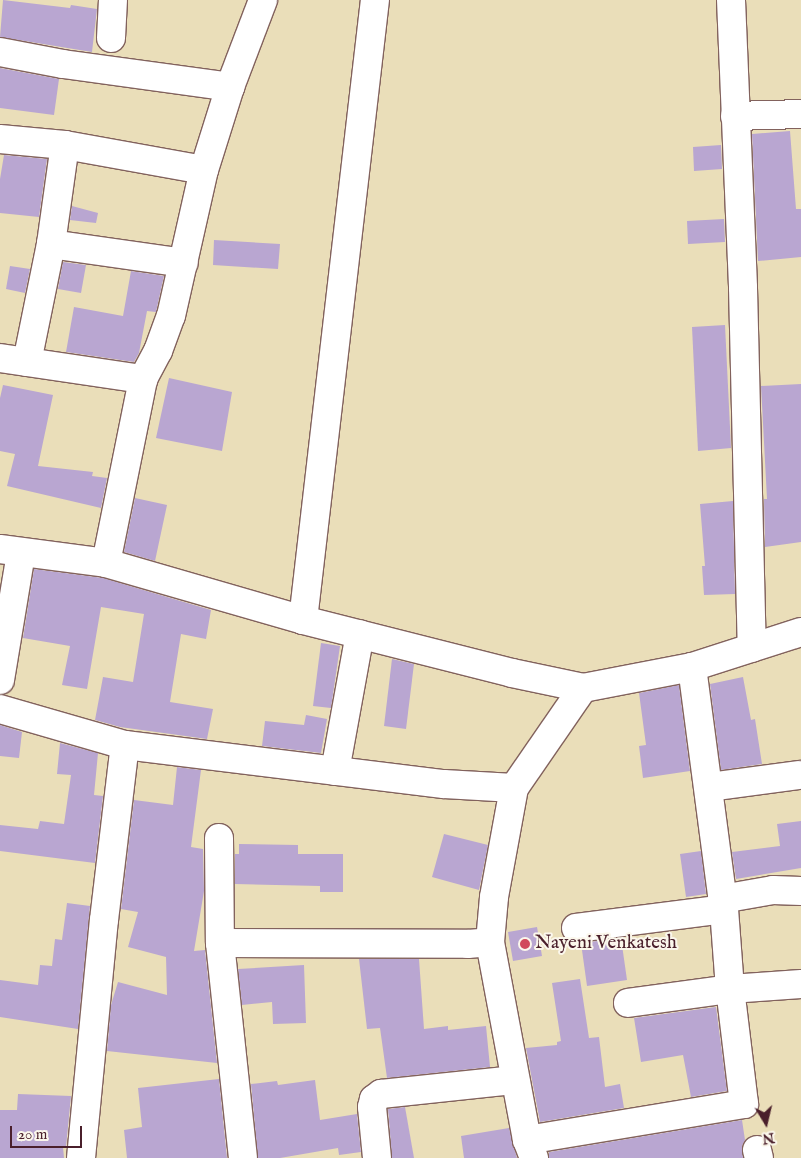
<!DOCTYPE html>
<style>
body{margin:0}
#map{position:relative;width:801px;height:1158px;overflow:hidden;background:#eadeb9;font-family:"IM FELL English",serif}
div>[style]{position:absolute}
.building>*{inset:0;background:#b9a6d1}
.roads{filter:drop-shadow(1px 0 #82625d) drop-shadow(-1px 0 #82625d) drop-shadow(0 1px #82625d) drop-shadow(0 -1px #82625d)}
.minor>*{height:28px;margin:-14px;padding:0 14px;transform-origin:14px;border-radius:14px;background:#fff}
.dots>*{width:14px;height:14px;translate:-50% -50%;box-sizing:border-box;border:2px solid #fbf7ec;border-radius:50%}
span{translate:-50% -50%;white-space:nowrap;text-align:center;line-height:1.15;-webkit-text-stroke:4px #fbf7ec;paint-order:stroke}
.poi-label{font-size:19px;color:#4a1f2b}
.left{translate:0 -50%;text-align:left}
.north{position:absolute;left:741px;top:1098px;width:50px;height:50px;-webkit-text-stroke:4px #fbf7ec;paint-order:stroke;rotate:171deg;font-size:14px;font-weight:700;line-height:20px;text-align:center;color:#4a1f2b}
.north::after{content:'';display:block;margin:auto;width:18px;height:22px;background:#4a1f2b;clip-path:polygon(50% 0,100% 100%,50% 72%,0 100%)}
.scale{position:absolute;left:10px;top:1126px;width:72px;height:22px;box-sizing:border-box;border:2px solid #4a1f2b;border-top:0;padding-left:6px;font-size:15px;line-height:18px;white-space:nowrap;color:#4a1f2b;-webkit-text-stroke:4px #fbf7ec;paint-order:stroke}
</style>
<div id="map">
<div class="building">
<i style="clip-path:polygon(3px 0,70px 8px,71px 5px,97px 9px,92px 52px,0 37px)"></i>
<i style="clip-path:polygon(0 68px,59px 79px,54px 115px,0 108px)"></i>
<i style="clip-path:polygon(790px 131px,796px 209px,801px 209px,801px 257px,758px 261px,752px 134px)"></i>
<i style="clip-path:polygon(721px 145px,722px 169px,694px 171px,693px 147px)"></i>
<i style="clip-path:polygon(4px 155px,47px 159px,39px 217px,0 213px,0 179px)"></i>
<i style="clip-path:polygon(72px 206px,98px 213px,96px 223px,70px 220px)"></i>
<i style="clip-path:polygon(724px 219px,725px 242px,688px 244px,687px 221px)"></i>
<i style="clip-path:polygon(214px 240px,280px 244px,278px 269px,213px 265px)"></i>
<i style="clip-path:polygon(63px 262px,86px 265px,81px 293px,58px 289px)"></i>
<i style="clip-path:polygon(10px 266px,30px 269px,25px 293px,6px 289px)"></i>
<i style="clip-path:polygon(131px 271px,164px 276px,156px 312px,147px 311px,139px 353px,134px 362px,66px 352px,74px 307px,123px 316px)"></i>
<i style="clip-path:polygon(725px 325px,731px 448px,698px 451px,692px 327px)"></i>
<i style="clip-path:polygon(169px 378px,232px 392px,222px 451px,156px 438px)"></i>
<i style="clip-path:polygon(801px 384px,801px 542px,765px 547px,764px 499px,767px 499px,761px 386px)"></i>
<i style="clip-path:polygon(3px 385px,53px 395px,38px 466px,93px 472px,92px 476px,107px 478px,101px 508px,7px 486px,15px 454px,0 451px,0 398px)"></i>
<i style="clip-path:polygon(135px 498px,167px 505px,155px 561px,124px 552px)"></i>
<i style="clip-path:polygon(733px 501px,735px 594px,704px 595px,702px 566px,705px 566px,700px 504px)"></i>
<i style="clip-path:polygon(34px 569px,103px 578px,211px 610px,206px 639px,181px 634px,170px 702px,213px 709px,207px 739px,120px 727px,95px 720px,103px 677px,133px 682px,144px 614px,101px 607px,87px 689px,62px 685px,70px 646px,23px 638px)"></i>
<i style="clip-path:polygon(321px 643px,340px 646px,331px 708px,313px 706px)"></i>
<i style="clip-path:polygon(392px 659px,414px 664px,406px 729px,384px 726px)"></i>
<i style="clip-path:polygon(743px 677px,751px 720px,755px 719px,762px 764px,721px 770px,710px 684px)"></i>
<i style="clip-path:polygon(679px 685px,690px 771px,643px 778px,639px 746px,646px 745px,639px 693px)"></i>
<i style="clip-path:polygon(306px 715px,327px 719px,321px 753px,262px 746px,265px 721px,304px 725px)"></i>
<i style="clip-path:polygon(0 725px,22px 732px,19px 758px,0 756px)"></i>
<i style="clip-path:polygon(60px 743px,98px 753px,94px 795px,103px 796px,95px 863px,0 851px,0 825px,38px 829px,40px 821px,64px 824px,71px 775px,57px 774px)"></i>
<i style="clip-path:polygon(177px 767px,201px 770px,191px 847px,203px 849px,204px 891px,194px 951px,205px 950px,217px 1063px,107px 1051px,111px 1005px,118px 982px,167px 995px,166px 957px,128px 947px,138px 912px,121px 909px,134px 800px,173px 805px)"></i>
<i style="clip-path:polygon(801px 821px,801px 868px,736px 879px,732px 852px,780px 846px,777px 824px)"></i>
<i style="clip-path:polygon(444px 834px,488px 845px,479px 890px,432px 877px)"></i>
<i style="clip-path:polygon(239px 844px,298px 845px,298px 854px,343px 854px,343px 892px,320px 892px,320px 886px,235px 884px,235px 854px,239px 854px)"></i>
<i style="clip-path:polygon(701px 851px,706px 894px,686px 897px,680px 854px)"></i>
<i style="clip-path:polygon(67px 903px,90px 906px,78px 1029px,0 1017px,0 980px,38px 985px,40px 965px,52px 966px,55px 939px,62px 940px)"></i>
<i style="clip-path:polygon(537px 927px,542px 956px,513px 961px,508px 932px)"></i>
<i style="clip-path:polygon(621px 938px,627px 980px,587px 986px,581px 943px)"></i>
<i style="clip-path:polygon(359px 959px,419px 959px,424px 1029px,448px 1026px,448px 1030px,486px 1026px,490px 1067px,387px 1078px,380px 1028px,367px 1029px)"></i>
<i style="clip-path:polygon(304px 965px,306px 1023px,273px 1024px,272px 1002px,242px 1005px,238px 969px)"></i>
<i style="clip-path:polygon(580px 979px,589px 1038px,599px 1037px,605px 1087px,620px 1084px,624px 1108px,540px 1122px,526px 1048px,557px 1045px,557px 1042px,561px 1041px,552px 983px)"></i>
<i style="clip-path:polygon(716px 1007px,727px 1091px,691px 1097px,683px 1055px,641px 1062px,634px 1018px)"></i>
<i style="clip-path:polygon(219px 1079px,227px 1158px,127px 1158px,124px 1130px,142px 1127px,138px 1088px)"></i>
<i style="clip-path:polygon(315px 1080px,320px 1120px,357px 1114px,361px 1152px,339px 1155px,338px 1148px,280px 1158px,258px 1158px,251px 1084px,277px 1081px,278px 1085px)"></i>
<i style="clip-path:polygon(18px 1094px,71px 1096px,66px 1147px,63px 1147px,64px 1158px,0 1158px,0 1110px,17px 1110px)"></i>
<i style="clip-path:polygon(405px 1107px,414px 1158px,392px 1158px,388px 1109px)"></i>
<i style="clip-path:polygon(742px 1120px,745px 1140px,742px 1146px,743px 1158px,549px 1158px,549px 1152px)"></i>
<i style="clip-path:polygon(509px 1128px,517px 1158px,464px 1158px,461px 1136px)"></i>
</div>
<div class="roads">
<div class="minor">
<i style="left:731px;top:0;width:288px;rotate:87.6deg"></i>
<i style="left:743px;top:288px;width:360px;rotate:88.6deg"></i>
<i style="left:111px;top:38px;width:38px;rotate:-87deg"></i>
<i style="left:0;top:52px;width:64px;rotate:10.8deg"></i>
<i style="left:63px;top:64px;width:169px;rotate:7.8deg"></i>
<i style="left:735px;top:116px;width:66px;rotate:-1.7deg"></i>
<i style="left:0;top:139px;width:65px;rotate:5.3deg"></i>
<i style="left:65px;top:145px;width:141px;rotate:10.2deg"></i>
<i style="left:51px;top:244px;width:134px;rotate:8.1deg"></i>
<i style="left:0;top:358px;width:145px;rotate:8.4deg"></i>
<i style="left:27px;top:362px;width:120px;rotate:-78.5deg"></i>
<i style="left:51px;top:244px;width:100px;rotate:-82deg"></i>
<i style="left:0;top:549px;width:107px;rotate:7.5deg"></i>
<i style="left:106px;top:563px;width:205px;rotate:16.1deg"></i>
<i style="left:303px;top:620px;width:216px;rotate:14.2deg"></i>
<i style="left:512px;top:673px;width:73px;rotate:11.9deg"></i>
<i style="left:583px;top:688px;width:111px;rotate:-10.9deg"></i>
<i style="left:692px;top:667px;width:114px;rotate:-17.8deg"></i>
<i style="left:106px;top:563px;width:188px;rotate:-78.6deg"></i>
<i style="left:143px;top:379px;width:32px;rotate:-62deg"></i>
<i style="left:158px;top:351px;width:37px;rotate:-70deg"></i>
<i style="left:171px;top:316px;width:150px;rotate:-77.3deg"></i>
<i style="left:204px;top:170px;width:87px;rotate:-72.6deg"></i>
<i style="left:230px;top:87px;width:93px;rotate:-69.2deg"></i>
<i style="left:303px;top:620px;width:624px;rotate:-83.38deg"></i>
<i style="left:692px;top:667px;width:244px;rotate:82.5deg"></i>
<i style="left:724px;top:909px;width:80px;rotate:85.7deg"></i>
<i style="left:730px;top:989px;width:71px;rotate:-4deg"></i>
<i style="left:0;top:680px;width:129px;rotate:-80.6deg"></i>
<i style="left:0;top:709px;width:130px;rotate:16.1deg"></i>
<i style="left:335px;top:771px;width:139px;rotate:-79.7deg"></i>
<i style="left:709px;top:787px;width:91px;rotate:-7.6deg"></i>
<i style="left:219px;top:838px;width:105px;rotate:89.5deg"></i>
<i style="left:220px;top:943px;width:216px;rotate:83.9deg"></i>
<i style="left:722px;top:899px;width:52px;rotate:-10deg"></i>
<i style="left:773px;top:890px;width:28px;rotate:2deg"></i>
<i style="left:576px;top:928px;width:149px;rotate:-7.3deg"></i>
<i style="left:220px;top:943px;width:248px;rotate:0.2deg"></i>
<i style="left:468px;top:944px;width:22px;rotate:-5deg"></i>
<i style="left:527px;top:1140px;width:220px;rotate:-9.4deg"></i>
<i style="left:744px;top:1104px;width:116px;rotate:-96.9deg"></i>
<i style="left:730px;top:989px;width:103px;rotate:172.2deg"></i>
<i style="left:757px;top:1150px;width:8px;rotate:76deg"></i>
<i style="left:81px;top:1158px;width:239px;rotate:-84.5deg"></i>
<i style="left:104px;top:920px;width:176px;rotate:-83.2deg"></i>
<i style="left:125px;top:745px;width:321px;rotate:7deg"></i>
<i style="left:444px;top:784px;width:70px;rotate:3.3deg"></i>
<i style="left:377px;top:1158px;width:51px;rotate:-95.6deg"></i>
<i style="left:372px;top:1107px;width:8px;rotate:-76deg"></i>
<i style="left:374px;top:1099px;width:9px;rotate:-36deg"></i>
<i style="left:381px;top:1094px;width:135px;rotate:-6deg"></i>
<i style="left:534px;top:1158px;width:19px;rotate:-111deg"></i>
<i style="left:527px;top:1140px;width:201px;rotate:-100.6deg"></i>
<i style="left:490px;top:942px;width:45px;rotate:-84.9deg"></i>
<i style="left:494px;top:897px;width:111px;rotate:-79.6deg"></i>
<i style="left:514px;top:788px;width:121px;rotate:-55.4deg"></i>
</div>
</div>
<div class="dots">
<i style="left:525px;top:944px;background:#d1495b"></i>
</div>
<div class="poi-label">
<span class="left" style="left:535px;top:944px">Nayeni Venkatesh</span>
</div>
<div class="north">N</div>
<div class="scale">20 m</div>
</div>
